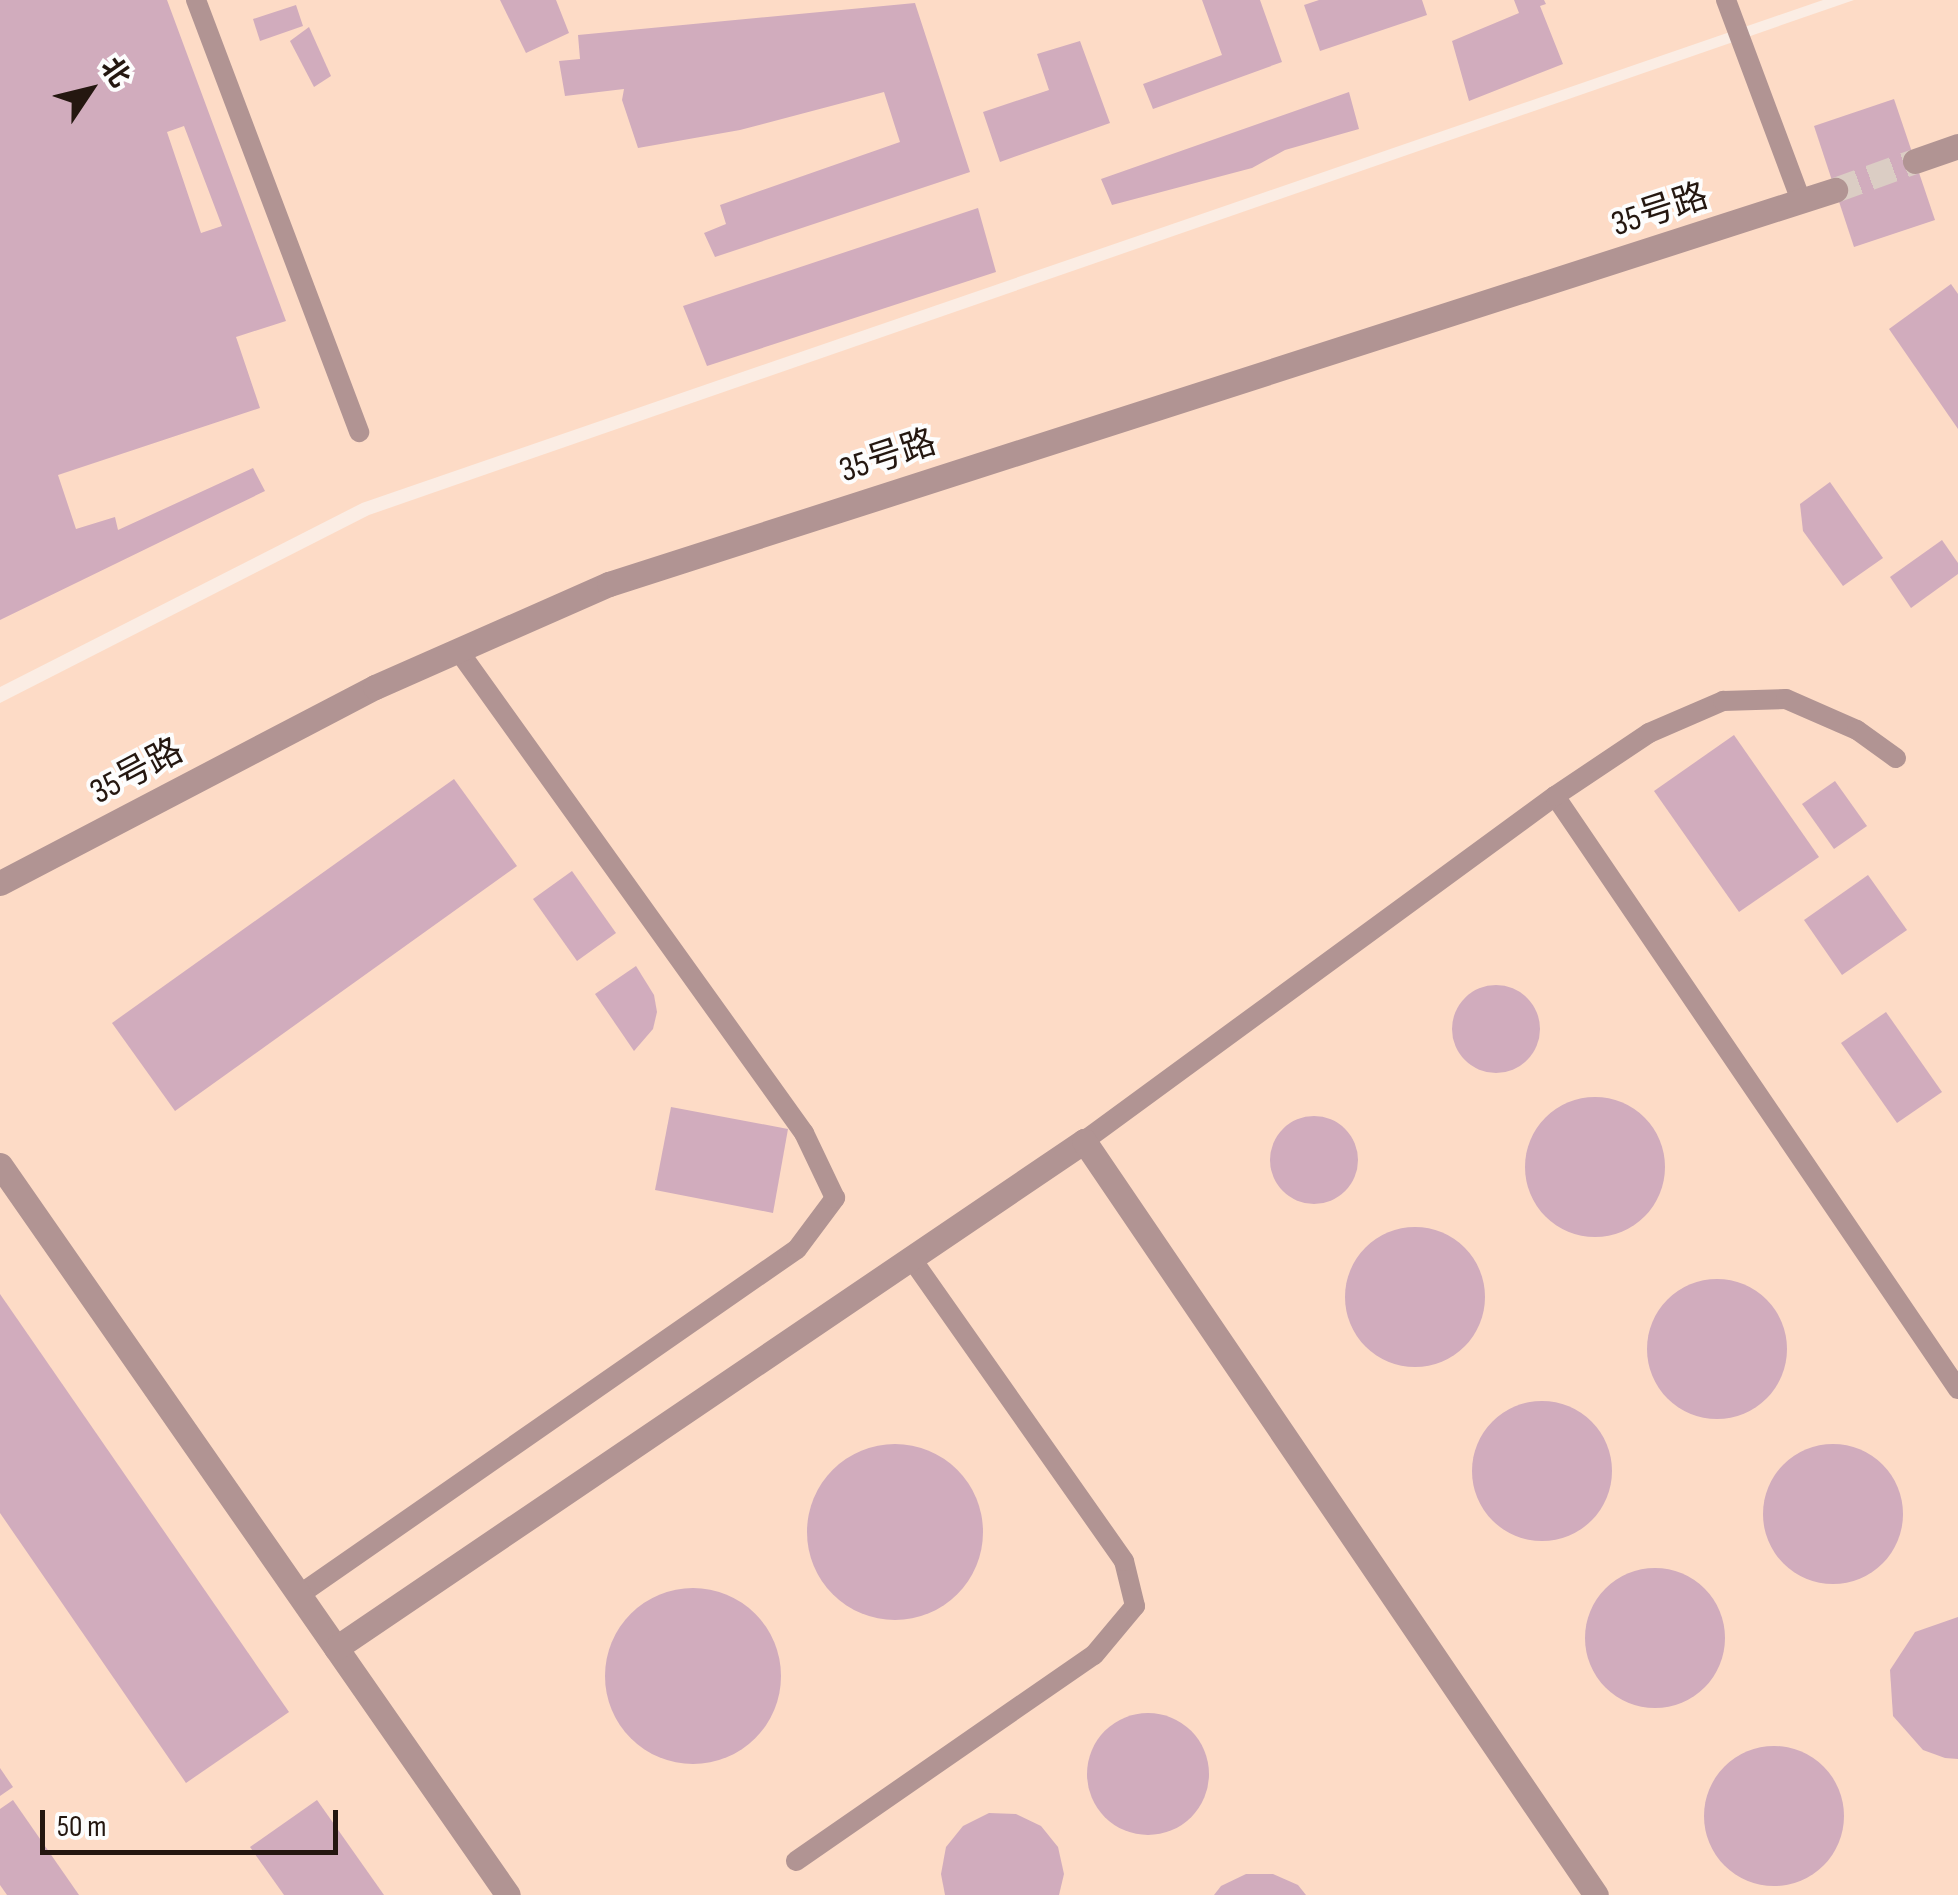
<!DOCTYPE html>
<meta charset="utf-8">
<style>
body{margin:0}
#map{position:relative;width:1958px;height:1895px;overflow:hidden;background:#fbede4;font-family:"Sofia Sans Condensed","Noto Sans SC",sans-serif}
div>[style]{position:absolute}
.built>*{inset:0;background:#fddbc6}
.building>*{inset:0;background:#d1acbd}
.round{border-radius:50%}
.street-tunnel>*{height:25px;margin-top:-12.5px;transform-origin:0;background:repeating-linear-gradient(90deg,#dbcdc4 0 25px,transparent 0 37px)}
.lane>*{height:20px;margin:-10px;padding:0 10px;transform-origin:10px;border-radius:10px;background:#b19493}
.street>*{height:25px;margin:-12.5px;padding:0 12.5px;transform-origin:12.5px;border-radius:12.5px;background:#b19493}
span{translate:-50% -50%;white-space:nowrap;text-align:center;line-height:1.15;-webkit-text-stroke:8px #fdfdfd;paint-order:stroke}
.street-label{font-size:35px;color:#241710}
.north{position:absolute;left:40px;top:40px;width:100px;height:100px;-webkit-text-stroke:8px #fdfdfd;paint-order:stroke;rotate:55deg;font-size:28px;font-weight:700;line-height:40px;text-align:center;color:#241710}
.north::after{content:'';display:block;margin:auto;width:35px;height:45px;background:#241710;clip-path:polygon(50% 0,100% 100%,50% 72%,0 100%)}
.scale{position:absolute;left:40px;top:1810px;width:298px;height:45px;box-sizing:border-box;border:5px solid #241710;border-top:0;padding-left:12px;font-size:30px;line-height:35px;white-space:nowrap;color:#241710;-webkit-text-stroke:8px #fdfdfd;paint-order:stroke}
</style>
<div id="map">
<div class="built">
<i style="clip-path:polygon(0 0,1823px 0,362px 503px,0 687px)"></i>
<i style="clip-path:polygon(1854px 0,1958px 0,1958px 1895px,0 1895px,0 703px,369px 515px)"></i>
</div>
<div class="building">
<i style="clip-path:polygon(evenodd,0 0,167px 0,286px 321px,236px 337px,260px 408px,58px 475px,76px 529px,115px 517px,118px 530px,253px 468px,265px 491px,0 620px,0 0,184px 126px,222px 226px,201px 233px,167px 132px,184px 126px)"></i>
<i style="clip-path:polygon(500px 0,556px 0,569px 33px,526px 53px)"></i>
<i style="clip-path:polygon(1202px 0,1260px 0,1282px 62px,1153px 109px,1143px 84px,1222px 55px)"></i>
<i style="clip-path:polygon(1319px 0,1422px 0,1427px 15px,1320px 51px,1304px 5px)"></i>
<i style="clip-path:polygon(1514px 0,1544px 0,1546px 4px,1540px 6px,1563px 64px,1469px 101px,1452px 41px,1519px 13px)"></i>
<i style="clip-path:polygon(915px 3px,970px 172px,715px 257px,704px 233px,726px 224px,720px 205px,900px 142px,884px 92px,740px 130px,638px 148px,622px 100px,624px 89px,565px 96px,559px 61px,580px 59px,578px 35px)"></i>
<i style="clip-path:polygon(296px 5px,303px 26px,260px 41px,253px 19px)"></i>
<i style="clip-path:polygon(309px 27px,331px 76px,314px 87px,290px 41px)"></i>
<i style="clip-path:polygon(1080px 41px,1110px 123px,1000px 162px,983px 112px,1049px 90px,1037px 54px)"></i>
<i style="clip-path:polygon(1349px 92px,1359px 129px,1285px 150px,1252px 168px,1112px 205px,1101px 179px)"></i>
<i style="clip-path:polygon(1894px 99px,1935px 220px,1854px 247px,1814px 126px)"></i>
<i style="clip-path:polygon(978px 208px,996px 272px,707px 366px,683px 306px)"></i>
<i style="clip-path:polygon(1951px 284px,1958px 294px,1958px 429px,1889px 329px)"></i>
<i style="clip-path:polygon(1830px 482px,1883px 558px,1843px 586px,1803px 531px,1800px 504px)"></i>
<i style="clip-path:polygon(1942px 540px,1958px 563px,1958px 574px,1911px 608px,1890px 577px)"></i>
<i style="clip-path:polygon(1734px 735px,1819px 857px,1739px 912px,1654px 791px)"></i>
<i style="clip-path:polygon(454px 779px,517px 866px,175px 1111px,112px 1023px)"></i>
<i style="clip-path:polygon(1835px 781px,1867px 826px,1834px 849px,1802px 804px)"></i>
<i style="clip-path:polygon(572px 871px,616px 933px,577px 961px,533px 899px)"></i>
<i style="clip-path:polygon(1868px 875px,1907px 930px,1842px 975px,1804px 920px)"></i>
<i style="clip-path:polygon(636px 966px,654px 995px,657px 1012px,653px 1029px,634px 1051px,595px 994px)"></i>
<i class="round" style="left:1452px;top:985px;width:88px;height:88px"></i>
<i style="clip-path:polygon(1886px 1012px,1942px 1092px,1897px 1123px,1841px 1043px)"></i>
<i class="round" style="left:1525px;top:1097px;width:140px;height:140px"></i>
<i style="clip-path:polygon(671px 1107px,788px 1129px,773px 1213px,655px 1190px)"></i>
<i class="round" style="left:1270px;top:1116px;width:88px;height:88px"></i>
<i class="round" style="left:1345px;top:1227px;width:140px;height:140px"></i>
<i class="round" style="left:1647px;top:1279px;width:140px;height:140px"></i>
<i style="clip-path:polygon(0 1294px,289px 1712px,186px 1783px,0 1513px)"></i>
<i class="round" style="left:1472px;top:1401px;width:140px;height:140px"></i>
<i class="round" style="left:1763px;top:1444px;width:140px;height:140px"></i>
<i class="round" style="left:807px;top:1444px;width:176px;height:176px"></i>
<i class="round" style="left:1585px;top:1568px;width:140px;height:140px"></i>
<i class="round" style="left:605px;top:1588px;width:176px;height:176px"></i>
<i style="clip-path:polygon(1958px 1617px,1958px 1759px,1945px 1758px,1923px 1750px,1893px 1716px,1890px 1670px,1915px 1632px)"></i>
<i class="round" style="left:1087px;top:1713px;width:122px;height:122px"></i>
<i class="round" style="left:1704px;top:1746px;width:140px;height:140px"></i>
<i style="clip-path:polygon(0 1768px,13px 1787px,0 1796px)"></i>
<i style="clip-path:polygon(13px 1800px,79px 1895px,7px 1895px,0 1885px,0 1809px)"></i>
<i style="clip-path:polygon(317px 1800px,384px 1895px,284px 1895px,250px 1847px)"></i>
<i style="clip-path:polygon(989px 1813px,1016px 1814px,1041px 1826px,1058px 1847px,1064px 1874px,1059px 1895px,945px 1895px,941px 1874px,946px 1847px,963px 1826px)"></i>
<i style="clip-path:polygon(1246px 1874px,1273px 1874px,1298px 1885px,1306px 1895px,1214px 1895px,1221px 1886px)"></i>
</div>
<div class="street-tunnel">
<i style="left:1835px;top:190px;width:85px;rotate:-19.9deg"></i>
</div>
<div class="lane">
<i style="left:196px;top:0;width:462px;rotate:69.3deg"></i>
<i style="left:1726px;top:0;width:217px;rotate:69.5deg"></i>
<i style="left:1555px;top:796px;width:717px;rotate:55.8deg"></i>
<i style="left:1084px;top:1141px;width:584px;rotate:-36.22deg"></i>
<i style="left:1555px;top:796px;width:113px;rotate:-33.8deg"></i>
<i style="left:1649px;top:733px;width:81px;rotate:-23.4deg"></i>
<i style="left:1723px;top:701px;width:63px;rotate:-1.8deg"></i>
<i style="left:1786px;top:699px;width:77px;rotate:23.6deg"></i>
<i style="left:1857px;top:730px;width:48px;rotate:35.7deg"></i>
<i style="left:299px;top:1595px;width:606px;rotate:-34.79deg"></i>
<i style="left:797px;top:1249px;width:64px;rotate:-53.3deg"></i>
<i style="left:835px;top:1198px;width:72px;rotate:-115.5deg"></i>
<i style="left:804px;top:1133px;width:594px;rotate:-125.62deg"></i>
<i style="left:796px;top:1861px;width:362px;rotate:-34.7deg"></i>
<i style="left:1094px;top:1655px;width:64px;rotate:-50.1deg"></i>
<i style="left:1135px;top:1606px;width:46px;rotate:-103.7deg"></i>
<i style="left:1124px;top:1561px;width:370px;rotate:-125.1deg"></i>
</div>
<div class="street">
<i style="left:1915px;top:161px;width:46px;rotate:-19.2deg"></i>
<i style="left:0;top:883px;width:423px;rotate:-27.6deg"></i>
<i style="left:375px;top:687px;width:256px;rotate:-23.8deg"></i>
<i style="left:609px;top:584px;width:1288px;rotate:-17.82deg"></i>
<i style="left:0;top:1165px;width:889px;rotate:55.17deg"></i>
<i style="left:336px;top:1648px;width:904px;rotate:-34.13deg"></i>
<i style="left:1084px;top:1141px;width:911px;rotate:55.82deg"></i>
</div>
<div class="street-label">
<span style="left:1660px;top:211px;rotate:-18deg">35号路</span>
<span style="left:888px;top:457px;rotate:-18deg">35号路</span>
<span style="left:137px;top:772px;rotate:-28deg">35号路</span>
</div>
<div class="north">北</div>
<div class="scale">50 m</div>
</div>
